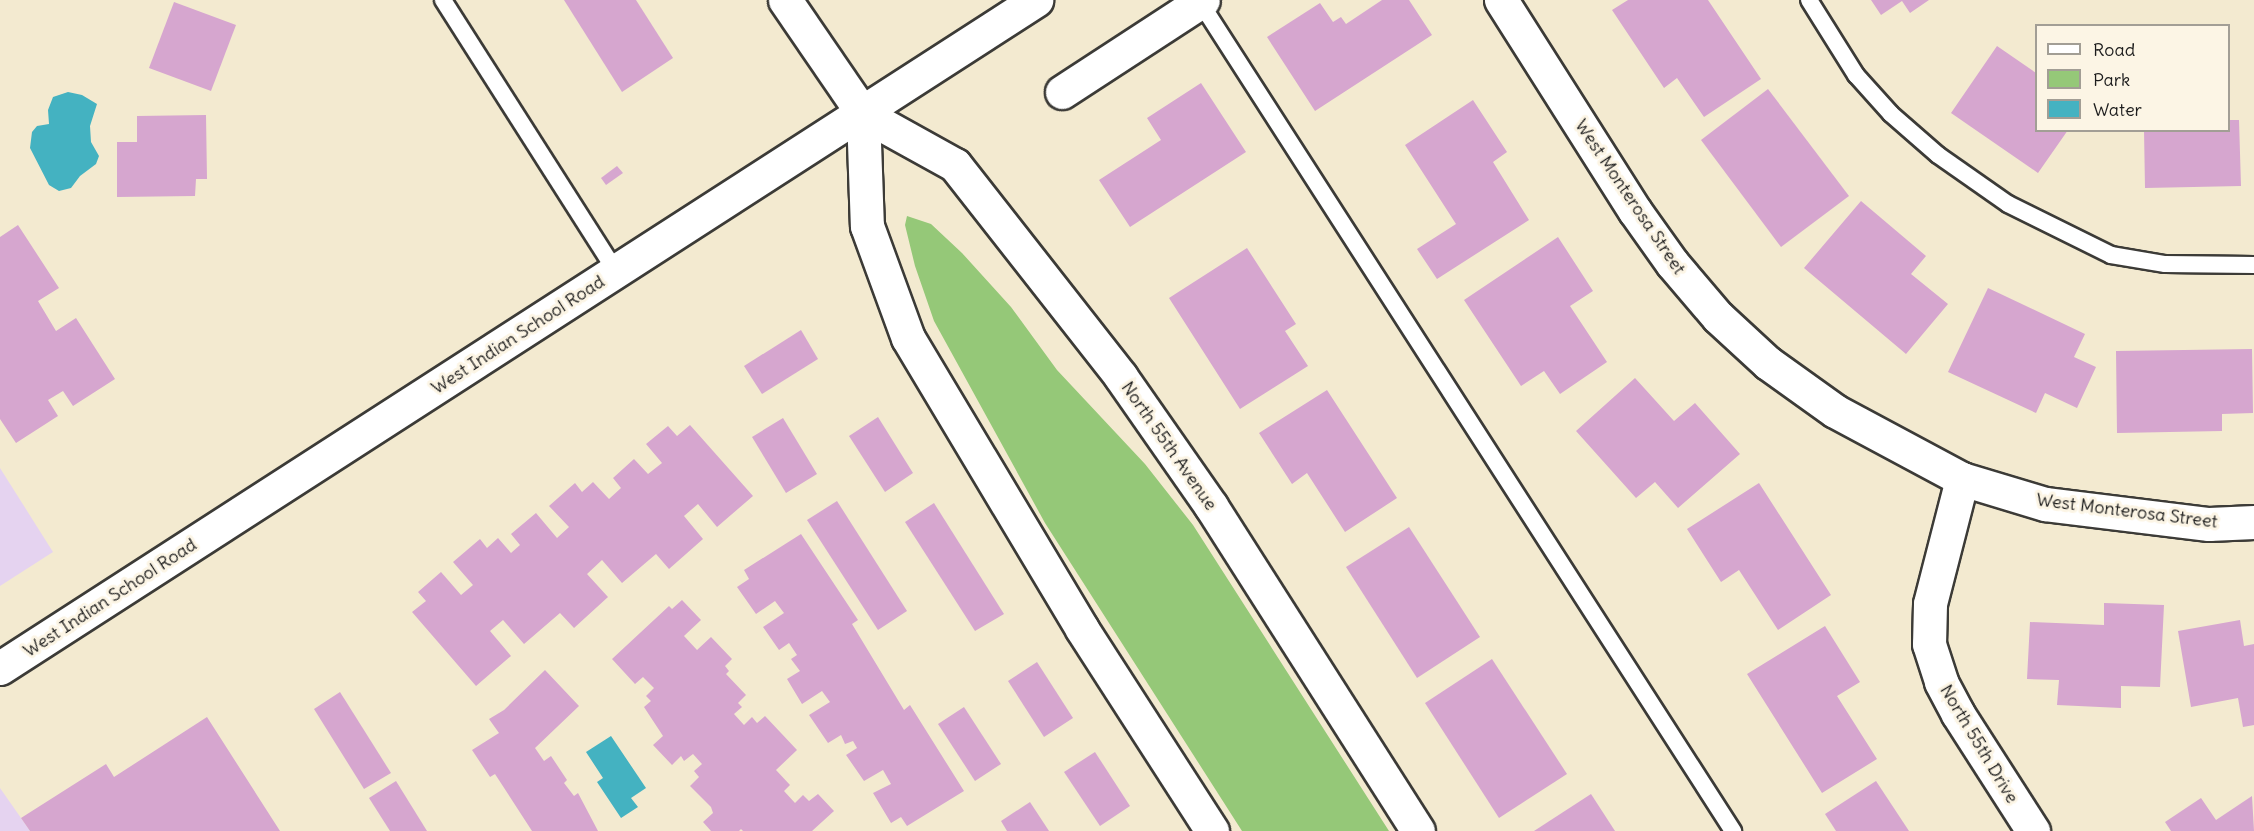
<!DOCTYPE html>
<style>
body{margin:0}
#map{position:relative;width:2254px;height:831px;overflow:hidden;background:#f3ead0;font-family:Delius,sans-serif}
div>[style]{position:absolute}
.built>*{inset:0;background:#e5d3f0}
.green>*{inset:0;background:#95c878}
.water>*{inset:0;background:#44b2c1}
.building>*{inset:0;background:#d6a6cf}
.roads{filter:drop-shadow(2px 0 #3c3b37) drop-shadow(-2px 0 #3c3b37) drop-shadow(0 2px #3c3b37) drop-shadow(0 -2px #3c3b37)}
.service>*{height:16px;margin:-8px;padding:0 8px;transform-origin:8px;border-radius:8px;background:#fff}
.minor>*{height:33px;margin:-16.5px;padding:0 16.5px;transform-origin:16.5px;border-radius:16.5px;background:#fff}
.tertiary>*{height:33px;margin:-16.5px;padding:0 16.5px;transform-origin:16.5px;border-radius:16.5px;background:#fff}
.secondary>*{height:33px;margin:-16.5px;padding:0 16.5px;transform-origin:16.5px;border-radius:16.5px;background:#fff}
span{translate:-50% -50%;white-space:nowrap;text-align:center;line-height:1.15;-webkit-text-stroke:6px #fcf5e5;paint-order:stroke}
.street-label{font-size:18px;color:#1c1c1c}
.legend{position:absolute;left:2035px;top:24px;width:195px;height:108px;box-sizing:border-box;background:#fcf5e5;border:2px solid #a29e95;margin:0;padding:8px 10px;list-style:none;font-size:18px;color:#1c1c1c}
.legend li{display:flex;align-items:center;gap:12px;height:30px}
.legend b{width:30px;border:2px solid #a29e95}
</style>
<div id="map">
<div class="built">
<i style="clip-path:polygon(0 468px,53px 552px,0 586px)"></i>
<i style="clip-path:polygon(0 788px,21px 818px,30px 831px,0 831px)"></i>
</div>
<div class="green">
<i style="clip-path:polygon(907px 216px,931px 224px,962px 253px,1011px 307px,1057px 370px,1145px 464px,1193px 525px,1389px 831px,1242px 831px,1045px 523px,934px 321px,915px 266px,905px 225px)"></i>
</div>
<div class="water">
<i style="clip-path:polygon(68px 92px,82px 95px,97px 104px,90px 126px,91px 142px,99px 156px,96px 164px,80px 176px,71px 188px,59px 191px,49px 185px,30px 148px,32px 132px,37px 126px,49px 124px,48px 110px,53px 97px)"></i>
<i style="clip-path:polygon(611px 736px,646px 788px,631px 798px,638px 807px,621px 818px,597px 782px,603px 778px,586px 752px)"></i>
</div>
<div class="building">
<i style="clip-path:polygon(564px 0,636px 0,673px 58px,622px 92px)"></i>
<i style="clip-path:polygon(1382px 0,1409px 0,1432px 35px,1315px 111px,1267px 37px,1320px 3px,1333px 22px,1341px 17px,1346px 24px)"></i>
<i style="clip-path:polygon(1628px 0,1708px 0,1761px 79px,1704px 117px,1677px 78px,1664px 88px,1612px 10px)"></i>
<i style="clip-path:polygon(1871px 0,1929px 0,1910px 13px,1902px 1px,1881px 15px)"></i>
<i style="clip-path:polygon(174px 2px,236px 25px,211px 91px,149px 68px)"></i>
<i style="clip-path:polygon(1997px 46px,2036px 73px,2036px 130px,2068px 130px,2038px 173px,1951px 113px)"></i>
<i style="clip-path:polygon(1201px 83px,1246px 152px,1130px 227px,1099px 180px,1161px 140px,1147px 118px)"></i>
<i style="clip-path:polygon(1768px 89px,1849px 196px,1781px 247px,1701px 140px)"></i>
<i style="clip-path:polygon(1473px 100px,1507px 152px,1493px 162px,1529px 220px,1437px 279px,1417px 249px,1456px 224px,1405px 145px)"></i>
<i style="clip-path:polygon(206px 115px,207px 179px,196px 179px,195px 196px,117px 197px,117px 142px,137px 142px,137px 116px)"></i>
<i style="clip-path:polygon(2228px 120px,2239px 120px,2241px 186px,2145px 188px,2144px 130px,2228px 130px)"></i>
<i style="clip-path:polygon(617px 166px,623px 173px,606px 185px,601px 178px)"></i>
<i style="clip-path:polygon(1861px 201px,1926px 256px,1911px 274px,1948px 304px,1906px 354px,1804px 268px)"></i>
<i style="clip-path:polygon(18px 225px,59px 288px,38px 301px,56px 331px,76px 318px,115px 379px,73px 406px,63px 391px,48px 400px,58px 416px,16px 443px,0 419px,0 237px)"></i>
<i style="clip-path:polygon(1558px 237px,1593px 291px,1570px 306px,1607px 362px,1560px 394px,1544px 371px,1521px 386px,1464px 300px)"></i>
<i style="clip-path:polygon(1247px 248px,1296px 324px,1285px 331px,1308px 366px,1240px 409px,1169px 298px)"></i>
<i style="clip-path:polygon(1988px 288px,2085px 334px,2074px 357px,2096px 367px,2077px 408px,2045px 393px,2036px 413px,1948px 372px)"></i>
<i style="clip-path:polygon(801px 330px,818px 359px,762px 394px,744px 366px)"></i>
<i style="clip-path:polygon(2252px 349px,2253px 413px,2222px 414px,2222px 431px,2117px 433px,2116px 351px)"></i>
<i style="clip-path:polygon(1635px 378px,1674px 421px,1695px 403px,1740px 454px,1678px 508px,1655px 482px,1636px 498px,1576px 431px)"></i>
<i style="clip-path:polygon(1327px 390px,1397px 498px,1345px 532px,1307px 473px,1292px 484px,1259px 433px)"></i>
<i style="clip-path:polygon(878px 417px,913px 473px,885px 492px,849px 436px)"></i>
<i style="clip-path:polygon(783px 418px,817px 474px,786px 493px,752px 437px)"></i>
<i style="clip-path:polygon(690px 425px,753px 496px,717px 527px,698px 504px,684px 516px,703px 539px,669px 569px,656px 554px,622px 583px,602px 560px,587px 574px,608px 597px,574px 628px,560px 613px,524px 644px,503px 620px,490px 631px,511px 656px,476px 686px,412px 612px,426px 601px,418px 592px,441px 572px,461px 595px,473px 585px,453px 562px,480px 539px,487px 548px,498px 538px,511px 553px,520px 545px,511px 534px,536px 513px,557px 538px,569px 527px,549px 506px,575px 483px,582px 492px,593px 482px,609px 499px,621px 488px,613px 478px,634px 459px,648px 474px,662px 463px,646px 444px,668px 426px,677px 436px)"></i>
<i style="clip-path:polygon(1759px 483px,1831px 595px,1778px 630px,1739px 570px,1721px 582px,1687px 529px)"></i>
<i style="clip-path:polygon(837px 501px,907px 611px,878px 630px,807px 520px)"></i>
<i style="clip-path:polygon(934px 503px,1004px 614px,975px 631px,905px 522px)"></i>
<i style="clip-path:polygon(1409px 527px,1480px 637px,1417px 678px,1346px 567px)"></i>
<i style="clip-path:polygon(801px 534px,858px 620px,852px 624px,904px 710px,910px 705px,964px 791px,907px 826px,901px 817px,891px 823px,873px 793px,891px 784px,883px 770px,864px 781px,846px 755px,857px 748px,853px 741px,845px 744px,841px 735px,828px 743px,809px 715px,830px 702px,822px 691px,802px 704px,787px 679px,800px 671px,791px 659px,797px 655px,789px 643px,779px 650px,763px 627px,784px 613px,775px 601px,756px 614px,737px 587px,749px 579px,744px 570px)"></i>
<i style="clip-path:polygon(682px 600px,701px 620px,684px 636px,697px 650px,711px 637px,732px 659px,725px 666px,729px 671px,726px 674px,746px 695px,738px 703px,742px 707px,734px 714px,744px 725px,752px 717px,757px 723px,765px 716px,797px 750px,776px 770px,790px 785px,784px 791px,795px 803px,803px 795px,809px 801px,818px 794px,834px 811px,812px 831px,743px 831px,741px 829px,739px 831px,711px 831px,703px 822px,713px 813px,711px 807px,690px 786px,699px 777px,694px 771px,702px 764px,693px 754px,684px 761px,681px 756px,672px 765px,653px 745px,663px 736px,644px 707px,651px 701px,646px 696px,654px 688px,643px 677px,635px 684px,612px 659px,669px 606px,672px 609px)"></i>
<i style="clip-path:polygon(2104px 603px,2164px 605px,2160px 687px,2121px 686px,2121px 708px,2057px 705px,2059px 680px,2027px 679px,2030px 622px,2104px 625px)"></i>
<i style="clip-path:polygon(2240px 620px,2244px 646px,2254px 644px,2254px 725px,2243px 727px,2238px 698px,2191px 707px,2178px 631px)"></i>
<i style="clip-path:polygon(1825px 626px,1860px 682px,1837px 696px,1877px 759px,1822px 793px,1747px 674px)"></i>
<i style="clip-path:polygon(1492px 659px,1567px 774px,1499px 818px,1425px 703px)"></i>
<i style="clip-path:polygon(1037px 662px,1073px 718px,1044px 737px,1008px 681px)"></i>
<i style="clip-path:polygon(545px 670px,579px 706px,535px 748px,544px 761px,551px 756px,567px 780px,564px 783px,574px 796px,578px 793px,598px 831px,532px 831px,495px 774px,490px 777px,472px 750px,499px 733px,489px 719px,504px 710px)"></i>
<i style="clip-path:polygon(340px 692px,391px 773px,364px 789px,314px 709px)"></i>
<i style="clip-path:polygon(964px 707px,1001px 764px,975px 781px,938px 724px)"></i>
<i style="clip-path:polygon(207px 717px,280px 831px,30px 831px,21px 818px,106px 764px,114px 777px)"></i>
<i style="clip-path:polygon(1095px 752px,1130px 806px,1100px 826px,1064px 772px)"></i>
<i style="clip-path:polygon(396px 781px,427px 831px,390px 831px,369px 798px)"></i>
<i style="clip-path:polygon(1876px 781px,1909px 831px,1836px 831px,1825px 814px)"></i>
<i style="clip-path:polygon(1591px 794px,1615px 831px,1534px 831px)"></i>
<i style="clip-path:polygon(2252px 796px,2254px 831px,2171px 831px,2165px 822px,2201px 798px,2216px 820px)"></i>
<i style="clip-path:polygon(1030px 802px,1049px 831px,1007px 831px,1001px 821px)"></i>
</div>
<div class="roads">
<div class="service">
<i style="left:443px;top:0;width:322px;rotate:57.5deg"></i>
<i style="left:1809px;top:0;width:89px;rotate:57.9deg"></i>
<i style="left:1856px;top:75px;width:52px;rotate:48.1deg"></i>
<i style="left:1891px;top:114px;width:62px;rotate:41.1deg"></i>
<i style="left:1938px;top:155px;width:85px;rotate:35deg"></i>
<i style="left:2008px;top:204px;width:115px;rotate:26.3deg"></i>
<i style="left:2111px;top:255px;width:55px;rotate:9.5deg"></i>
<i style="left:2165px;top:264px;width:89px;rotate:0.6deg"></i>
<i style="left:1200px;top:2px;width:986px;rotate:57.26deg"></i>
</div>
<div class="minor">
<i style="left:1501px;top:0;width:250px;rotate:57.6deg"></i>
<i style="left:1635px;top:211px;width:64px;rotate:54.6deg"></i>
<i style="left:1672px;top:263px;width:71px;rotate:49.6deg"></i>
<i style="left:1718px;top:317px;width:68px;rotate:42.6deg"></i>
<i style="left:1768px;top:363px;width:82px;rotate:35.6deg"></i>
<i style="left:1835px;top:411px;width:144px;rotate:28.2deg"></i>
<i style="left:1962px;top:479px;width:87px;rotate:16.8deg"></i>
<i style="left:2045px;top:504px;width:165px;rotate:7deg"></i>
<i style="left:2209px;top:524px;width:45px;rotate:-2.5deg"></i>
<i style="left:1062px;top:92px;width:168px;rotate:-33.1deg"></i>
<i style="left:1962px;top:479px;width:129px;rotate:104.4deg"></i>
<i style="left:1930px;top:604px;width:40px;rotate:91.4deg"></i>
<i style="left:1929px;top:644px;width:40px;rotate:72deg"></i>
<i style="left:1941px;top:682px;width:36px;rotate:62deg"></i>
<i style="left:1958px;top:714px;width:139px;rotate:57.3deg"></i>
</div>
<div class="tertiary">
<i style="left:785px;top:0;width:138px;rotate:55.6deg"></i>
<i style="left:863px;top:114px;width:105px;rotate:29deg"></i>
<i style="left:955px;top:165px;width:269px;rotate:51.9deg"></i>
<i style="left:1121px;top:377px;width:157px;rotate:55.1deg"></i>
<i style="left:1211px;top:506px;width:385px;rotate:57.5deg"></i>
<i style="left:863px;top:114px;width:112px;rotate:88deg"></i>
<i style="left:867px;top:226px;width:119px;rotate:69.9deg"></i>
<i style="left:908px;top:338px;width:339px;rotate:59.1deg"></i>
<i style="left:1082px;top:629px;width:240px;rotate:57.2deg"></i>
</div>
<div class="secondary">
<i style="left:0;top:668px;width:1233px;rotate:-32.81deg"></i>
</div>
</div>
<div class="street-label">
<span style="left:1630px;top:197px;rotate:56deg">West Monterosa Street</span>
<span style="left:518px;top:335px;rotate:-33deg">West Indian School Road</span>
<span style="left:1169px;top:446px;rotate:55deg">North 55th Avenue</span>
<span style="left:2127px;top:511px;rotate:7deg">West Monterosa Street</span>
<span style="left:110px;top:598px;rotate:-33deg">West Indian School Road</span>
<span style="left:1979px;top:744px;rotate:59deg">North 55th Drive</span>
</div>
<ul class="legend">
<li><b style="height:8px;background:#fff"></b>Road</li>
<li><b style="height:16px;background:#95c878"></b>Park</li>
<li><b style="height:16px;background:#44b2c1"></b>Water</li>
</ul>
</div>
